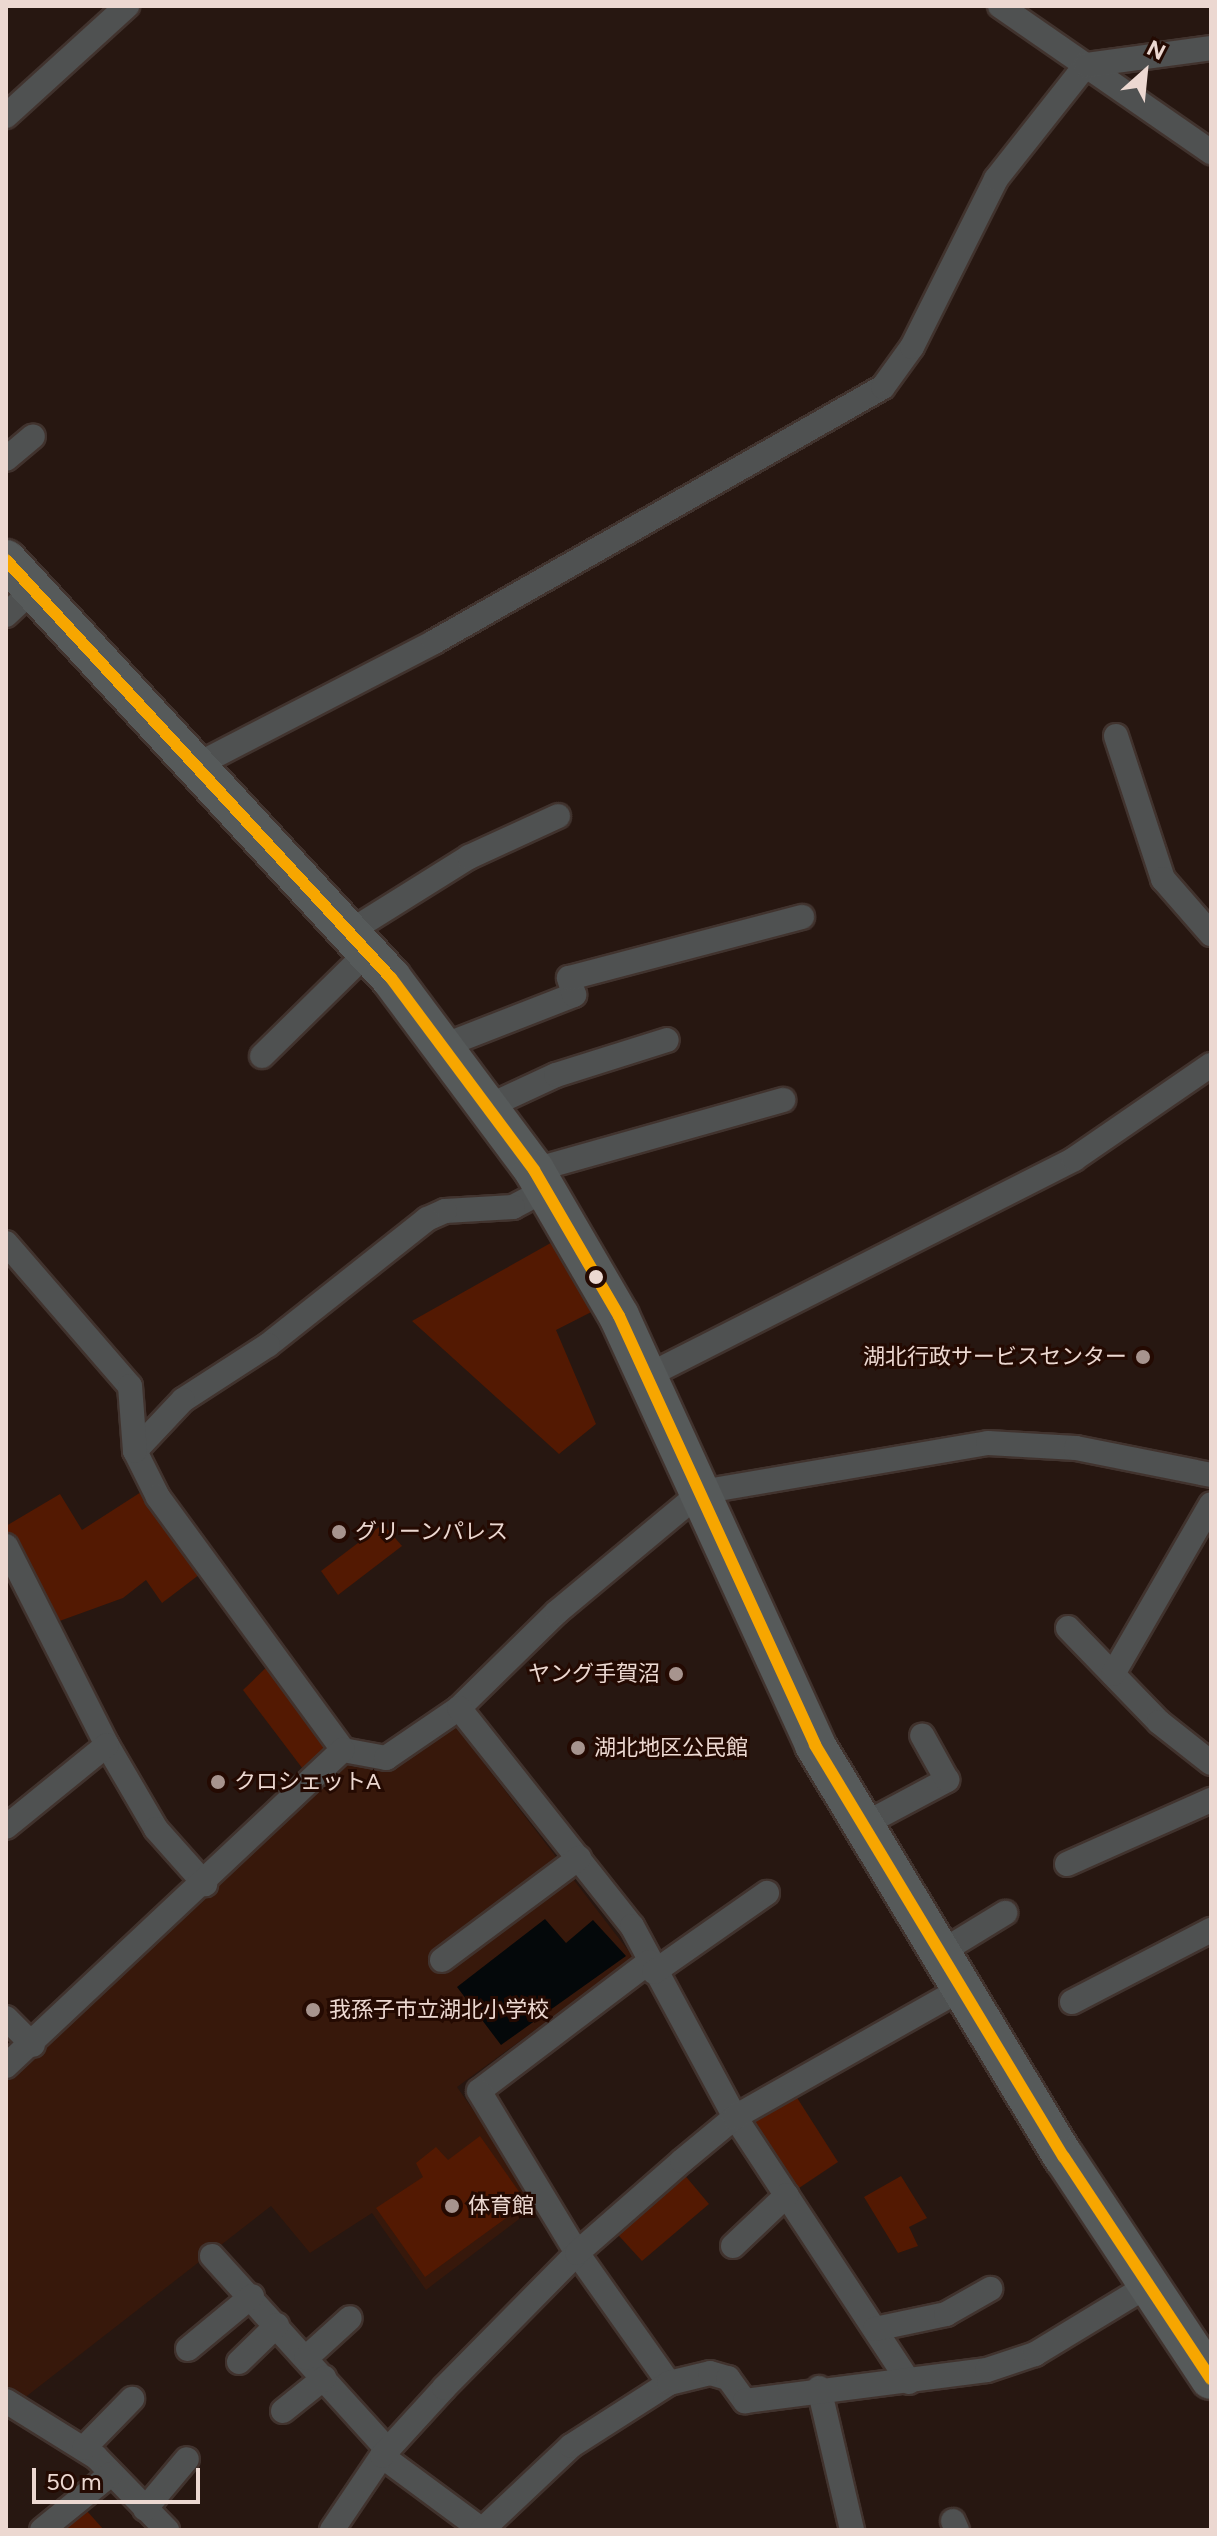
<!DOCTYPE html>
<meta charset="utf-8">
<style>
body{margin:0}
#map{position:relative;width:1217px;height:2536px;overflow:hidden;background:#271711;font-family:Figtree,"Noto Sans JP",sans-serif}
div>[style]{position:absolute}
.built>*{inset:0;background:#37180b}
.green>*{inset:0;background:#531902}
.water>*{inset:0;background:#04080a}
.roads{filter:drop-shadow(2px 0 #41332e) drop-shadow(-2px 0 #41332e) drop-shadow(0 2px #41332e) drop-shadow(0 -2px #41332e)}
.minor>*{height:24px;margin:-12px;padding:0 12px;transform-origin:12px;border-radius:12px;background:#4f5151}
.trunk>*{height:40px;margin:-20px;padding:0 20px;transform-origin:20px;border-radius:20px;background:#565a5a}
.bus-1>*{height:12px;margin:-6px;padding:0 6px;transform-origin:6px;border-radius:6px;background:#f7a600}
.dots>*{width:22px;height:22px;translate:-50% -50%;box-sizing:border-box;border:4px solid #240a02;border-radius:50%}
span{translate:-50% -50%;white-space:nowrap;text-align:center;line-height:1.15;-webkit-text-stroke:6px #240a02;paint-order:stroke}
.poi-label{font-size:22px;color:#ecd8d1}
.right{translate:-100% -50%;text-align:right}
.left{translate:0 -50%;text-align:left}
.frame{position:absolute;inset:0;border:8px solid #ecd8d1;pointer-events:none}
.north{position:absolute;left:1105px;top:32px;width:80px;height:80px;-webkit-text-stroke:6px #240a02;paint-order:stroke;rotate:27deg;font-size:22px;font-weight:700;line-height:32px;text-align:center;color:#ecd8d1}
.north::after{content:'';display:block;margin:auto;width:28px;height:36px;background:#ecd8d1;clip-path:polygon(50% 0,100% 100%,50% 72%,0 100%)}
.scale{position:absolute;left:32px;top:2468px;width:168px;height:36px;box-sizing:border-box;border:4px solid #ecd8d1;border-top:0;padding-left:10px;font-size:24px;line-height:28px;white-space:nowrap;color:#ecd8d1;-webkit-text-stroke:6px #240a02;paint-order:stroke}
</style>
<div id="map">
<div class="built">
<i style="clip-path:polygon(453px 1723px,634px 1958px,457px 2087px,539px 2204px,426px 2290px,372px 2213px,310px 2253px,271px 2206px,14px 2406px,6px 2400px,6px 2062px,343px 1750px,386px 1758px)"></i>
</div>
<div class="green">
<i style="clip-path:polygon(572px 1231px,611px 1302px,556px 1330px,596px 1424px,559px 1454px,412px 1321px)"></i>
<i style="clip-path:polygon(152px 1485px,208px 1568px,162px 1603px,146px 1580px,123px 1598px,43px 1627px,6px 1545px,6px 1526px,60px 1494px,82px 1530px)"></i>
<i style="clip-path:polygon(383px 1524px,402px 1546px,338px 1595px,321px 1571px)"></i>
<i style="clip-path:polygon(275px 1659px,343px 1750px,312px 1781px,243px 1690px)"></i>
<i style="clip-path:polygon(794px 2093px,838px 2162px,787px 2196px,735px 2117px)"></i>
<i style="clip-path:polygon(480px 2136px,527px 2203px,425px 2277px,376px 2208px,423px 2177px,416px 2163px,436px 2147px,448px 2160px)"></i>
<i style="clip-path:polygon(677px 2166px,709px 2204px,642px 2261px,609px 2225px)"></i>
<i style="clip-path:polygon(901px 2176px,927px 2218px,909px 2227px,918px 2246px,898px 2253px,864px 2197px)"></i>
<i style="clip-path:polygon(78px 2501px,104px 2530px,56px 2530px)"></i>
</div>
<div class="water">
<i style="clip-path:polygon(545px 1919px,566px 1943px,593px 1920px,626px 1956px,501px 2045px,457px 1987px)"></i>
</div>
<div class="roads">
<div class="minor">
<i style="left:1000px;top:6px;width:257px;rotate:34.7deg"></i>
<i style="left:6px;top:116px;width:164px;rotate:-42.3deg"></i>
<i style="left:6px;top:459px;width:35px;rotate:-40deg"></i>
<i style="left:6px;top:615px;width:41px;rotate:-43deg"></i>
<i style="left:1116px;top:736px;width:151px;rotate:71.8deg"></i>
<i style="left:1163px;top:879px;width:73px;rotate:48.9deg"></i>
<i style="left:197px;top:765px;width:267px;rotate:-27.4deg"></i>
<i style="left:434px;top:642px;width:516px;rotate:-29.59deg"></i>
<i style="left:883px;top:387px;width:49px;rotate:-54.1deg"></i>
<i style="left:912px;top:347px;width:188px;rotate:-63.4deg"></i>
<i style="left:996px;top:179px;width:145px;rotate:-51.7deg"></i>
<i style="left:1086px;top:65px;width:126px;rotate:-7.7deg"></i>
<i style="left:349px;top:932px;width:142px;rotate:-32deg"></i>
<i style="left:469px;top:857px;width:98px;rotate:-24.7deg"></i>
<i style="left:443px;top:1046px;width:141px;rotate:-21.3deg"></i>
<i style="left:574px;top:995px;width:18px;rotate:-106deg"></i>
<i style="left:569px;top:978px;width:241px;rotate:-14.7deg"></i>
<i style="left:262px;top:1056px;width:148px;rotate:-44.5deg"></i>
<i style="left:487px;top:1107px;width:76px;rotate:-24.9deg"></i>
<i style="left:556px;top:1075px;width:116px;rotate:-17.5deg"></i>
<i style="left:534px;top:1170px;width:259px;rotate:-15.7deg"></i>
<i style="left:545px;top:1190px;width:36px;rotate:152deg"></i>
<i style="left:513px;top:1207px;width:68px;rotate:176.6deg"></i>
<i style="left:445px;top:1211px;width:20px;rotate:156deg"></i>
<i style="left:427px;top:1219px;width:203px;rotate:141.6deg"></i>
<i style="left:268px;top:1345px;width:101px;rotate:147.1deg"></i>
<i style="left:183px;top:1400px;width:70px;rotate:133.3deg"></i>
<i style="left:135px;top:1451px;width:51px;rotate:63.4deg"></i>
<i style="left:158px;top:1497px;width:313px;rotate:53.8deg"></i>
<i style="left:343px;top:1750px;width:44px;rotate:10.5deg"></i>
<i style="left:386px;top:1758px;width:88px;rotate:-34.4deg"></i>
<i style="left:459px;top:1708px;width:137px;rotate:-44.4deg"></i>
<i style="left:557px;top:1612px;width:187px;rotate:-39.8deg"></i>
<i style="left:701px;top:1492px;width:291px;rotate:-9.7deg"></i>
<i style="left:988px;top:1443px;width:88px;rotate:3.3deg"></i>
<i style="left:1076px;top:1448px;width:138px;rotate:11.3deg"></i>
<i style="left:6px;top:1243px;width:189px;rotate:49.1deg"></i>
<i style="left:130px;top:1386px;width:65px;rotate:85.6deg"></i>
<i style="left:647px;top:1376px;width:479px;rotate:-26.9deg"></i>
<i style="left:1074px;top:1159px;width:166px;rotate:-34.5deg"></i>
<i style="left:6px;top:1546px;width:223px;rotate:63.1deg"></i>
<i style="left:107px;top:1745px;width:97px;rotate:59.7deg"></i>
<i style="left:156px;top:1829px;width:74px;rotate:48.3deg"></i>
<i style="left:1068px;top:1628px;width:131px;rotate:45.9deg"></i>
<i style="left:1159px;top:1722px;width:66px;rotate:38.3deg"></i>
<i style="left:1113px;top:1674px;width:196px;rotate:-60deg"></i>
<i style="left:459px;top:1708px;width:278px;rotate:51.6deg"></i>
<i style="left:632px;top:1926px;width:217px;rotate:61.7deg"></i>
<i style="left:735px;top:2117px;width:317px;rotate:56.7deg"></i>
<i style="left:861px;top:1826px;width:98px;rotate:-28.1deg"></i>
<i style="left:947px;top:1780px;width:51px;rotate:-119.1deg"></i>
<i style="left:6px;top:1827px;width:130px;rotate:-39.1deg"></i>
<i style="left:1067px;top:1864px;width:158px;rotate:-24deg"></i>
<i style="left:938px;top:1954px;width:79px;rotate:-31.5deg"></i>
<i style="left:442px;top:1960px;width:171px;rotate:-36.7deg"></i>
<i style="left:649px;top:1962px;width:213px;rotate:142.8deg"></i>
<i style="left:479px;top:2091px;width:189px;rotate:58.8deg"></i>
<i style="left:577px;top:2253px;width:159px;rotate:54.7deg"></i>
<i style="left:654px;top:1972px;width:138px;rotate:-35deg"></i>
<i style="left:1072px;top:2002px;width:157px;rotate:-27.4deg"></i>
<i style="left:6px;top:2018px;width:38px;rotate:45deg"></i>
<i style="left:6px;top:2066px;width:462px;rotate:-43.2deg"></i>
<i style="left:733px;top:2246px;width:74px;rotate:-43.4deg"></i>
<i style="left:212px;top:2256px;width:262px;rotate:47.8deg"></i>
<i style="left:875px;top:2329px;width:73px;rotate:-11.9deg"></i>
<i style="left:946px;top:2314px;width:51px;rotate:-29.6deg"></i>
<i style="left:188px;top:2349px;width:83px;rotate:-39.6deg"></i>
<i style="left:306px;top:2358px;width:59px;rotate:-42.3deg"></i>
<i style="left:239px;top:2362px;width:53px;rotate:-44.2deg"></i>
<i style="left:819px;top:2388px;width:146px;rotate:76.9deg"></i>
<i style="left:6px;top:2401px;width:106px;rotate:31.9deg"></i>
<i style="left:96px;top:2457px;width:102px;rotate:45.8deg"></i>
<i style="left:283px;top:2411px;width:53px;rotate:-38.8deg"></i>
<i style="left:84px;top:2448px;width:69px;rotate:-45.6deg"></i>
<i style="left:382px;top:2456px;width:124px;rotate:36.5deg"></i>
<i style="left:145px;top:2509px;width:65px;rotate:-50deg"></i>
<i style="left:953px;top:2521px;width:10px;rotate:66deg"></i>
<i style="left:42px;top:2530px;width:89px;rotate:-39.1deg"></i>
<i style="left:332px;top:2530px;width:89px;rotate:-56deg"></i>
<i style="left:382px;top:2456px;width:92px;rotate:-47.6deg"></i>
<i style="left:444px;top:2388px;width:190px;rotate:-45.4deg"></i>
<i style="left:577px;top:2253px;width:140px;rotate:-41.2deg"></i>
<i style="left:682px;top:2161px;width:69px;rotate:-39.7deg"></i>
<i style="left:735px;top:2117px;width:260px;rotate:-29.5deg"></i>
<i style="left:482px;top:2530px;width:122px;rotate:-43.3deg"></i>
<i style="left:571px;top:2446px;width:117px;rotate:-32.7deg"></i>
<i style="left:669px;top:2383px;width:42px;rotate:-13.7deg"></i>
<i style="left:710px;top:2373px;width:19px;rotate:16deg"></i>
<i style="left:728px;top:2378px;width:29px;rotate:54deg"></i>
<i style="left:745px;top:2401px;width:244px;rotate:-7.3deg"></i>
<i style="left:987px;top:2370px;width:51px;rotate:-18.4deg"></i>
<i style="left:1035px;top:2354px;width:131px;rotate:-31.3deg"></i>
</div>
<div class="trunk">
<i style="left:6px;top:560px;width:568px;rotate:47.35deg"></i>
<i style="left:391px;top:978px;width:239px;rotate:53.3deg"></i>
<i style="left:534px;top:1170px;width:169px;rotate:59.8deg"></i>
<i style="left:619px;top:1316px;width:472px;rotate:65.4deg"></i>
<i style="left:815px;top:1745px;width:481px;rotate:58.9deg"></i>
<i style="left:1064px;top:2157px;width:266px;rotate:56.5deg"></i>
</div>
</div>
<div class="bus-1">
<i style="left:6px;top:560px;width:568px;rotate:47.35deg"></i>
<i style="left:391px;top:978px;width:239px;rotate:53.3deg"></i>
<i style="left:534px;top:1170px;width:169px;rotate:59.8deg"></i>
<i style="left:619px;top:1316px;width:472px;rotate:65.4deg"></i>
<i style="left:815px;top:1745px;width:481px;rotate:58.9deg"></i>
<i style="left:1064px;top:2157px;width:266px;rotate:56.5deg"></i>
</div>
<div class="dots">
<i style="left:596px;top:1277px;background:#ecd8d1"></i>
<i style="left:1143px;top:1357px;background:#a7948e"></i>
<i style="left:339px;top:1532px;background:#a7948e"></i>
<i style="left:676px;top:1674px;background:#a7948e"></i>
<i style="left:578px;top:1748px;background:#a7948e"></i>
<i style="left:218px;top:1782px;background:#a7948e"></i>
<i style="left:313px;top:2010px;background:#a7948e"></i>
<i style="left:452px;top:2206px;background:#a7948e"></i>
</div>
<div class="poi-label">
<span class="right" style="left:1127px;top:1357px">湖北行政サービスセンター</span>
<span class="left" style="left:355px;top:1532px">グリーンパレス</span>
<span class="right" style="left:660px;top:1674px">ヤング手賀沼</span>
<span class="left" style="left:594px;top:1748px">湖北地区公民館</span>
<span class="left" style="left:234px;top:1782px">クロシェットA</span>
<span class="left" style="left:329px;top:2010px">我孫子市立湖北小学校</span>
<span class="left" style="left:468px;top:2206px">体育館</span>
</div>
<div class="frame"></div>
<div class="north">N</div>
<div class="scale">50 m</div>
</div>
